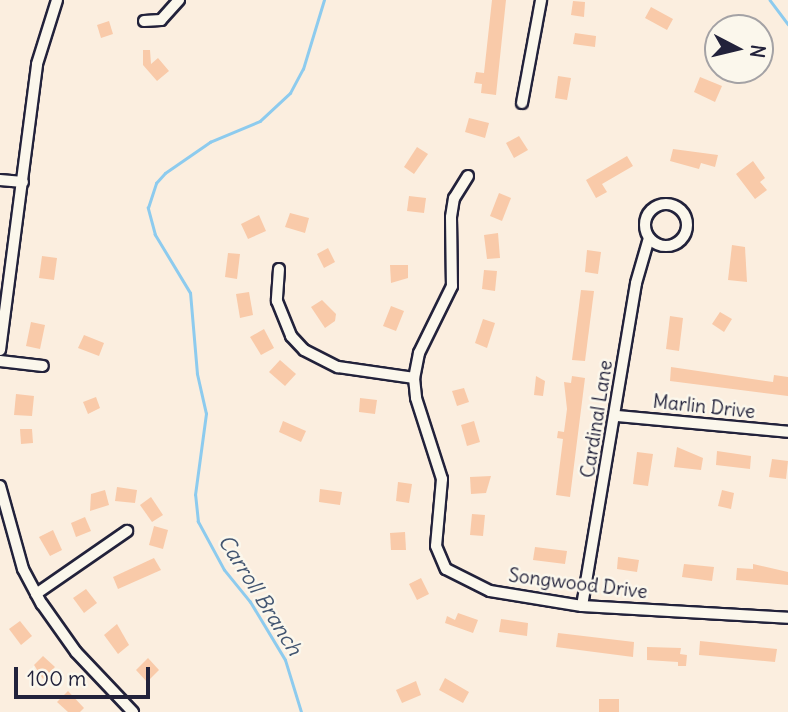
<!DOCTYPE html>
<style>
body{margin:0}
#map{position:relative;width:788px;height:712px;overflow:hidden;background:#fbeedf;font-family:Delius,sans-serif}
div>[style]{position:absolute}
.stream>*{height:2.5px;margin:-1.25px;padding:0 1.25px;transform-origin:1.25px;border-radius:1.25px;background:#8dcbee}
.building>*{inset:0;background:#f9caa9}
.roads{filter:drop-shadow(2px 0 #22223b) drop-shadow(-2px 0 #22223b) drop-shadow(0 2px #22223b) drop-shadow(0 -2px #22223b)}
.street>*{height:10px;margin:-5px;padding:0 5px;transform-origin:5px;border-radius:5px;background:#fbf7ec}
.street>.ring{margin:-5px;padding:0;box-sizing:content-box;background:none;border:10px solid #fbf7ec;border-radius:50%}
span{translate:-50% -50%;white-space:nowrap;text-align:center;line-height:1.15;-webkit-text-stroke:5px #fbf7ec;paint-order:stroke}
.street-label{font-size:19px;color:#22223b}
.water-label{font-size:21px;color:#425571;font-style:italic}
.north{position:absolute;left:704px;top:14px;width:70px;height:70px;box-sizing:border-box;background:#fbf7ec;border:2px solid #a4a2a5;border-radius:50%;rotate:97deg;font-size:19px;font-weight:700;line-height:28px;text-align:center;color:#22223b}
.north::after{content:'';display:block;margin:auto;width:24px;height:32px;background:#22223b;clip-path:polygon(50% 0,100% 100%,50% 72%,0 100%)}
.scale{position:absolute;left:14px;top:667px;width:136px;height:32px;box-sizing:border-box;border:4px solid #22223b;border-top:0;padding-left:9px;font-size:21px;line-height:24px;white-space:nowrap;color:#22223b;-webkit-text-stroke:5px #fbf7ec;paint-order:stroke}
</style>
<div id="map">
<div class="stream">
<i style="left:770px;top:0;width:30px;rotate:53deg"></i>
<i style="left:301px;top:712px;width:54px;rotate:-107.1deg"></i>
<i style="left:285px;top:660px;width:68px;rotate:-121.1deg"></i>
<i style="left:250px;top:602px;width:41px;rotate:-129.1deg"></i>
<i style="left:224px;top:570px;width:55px;rotate:-118.4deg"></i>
<i style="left:198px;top:522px;width:27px;rotate:-96deg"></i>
<i style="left:195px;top:495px;width:82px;rotate:-82.3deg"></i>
<i style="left:206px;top:414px;width:41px;rotate:-102.7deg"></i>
<i style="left:197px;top:374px;width:81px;rotate:-94.9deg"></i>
<i style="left:190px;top:293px;width:68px;rotate:-121.1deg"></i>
<i style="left:155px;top:235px;width:28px;rotate:-105deg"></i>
<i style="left:148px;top:208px;width:26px;rotate:-72deg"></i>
<i style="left:156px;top:183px;width:13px;rotate:-48deg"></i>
<i style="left:165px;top:173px;width:55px;rotate:-34.6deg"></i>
<i style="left:210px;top:142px;width:54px;rotate:-22.8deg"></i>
<i style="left:260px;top:121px;width:41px;rotate:-43deg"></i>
<i style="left:290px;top:93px;width:27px;rotate:-62deg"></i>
<i style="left:303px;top:69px;width:72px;rotate:-73.1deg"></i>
</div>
<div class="building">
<i style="clip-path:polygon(492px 0,506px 0,496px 95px,481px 93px,482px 84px,474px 83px,476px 72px,484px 73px)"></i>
<i style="clip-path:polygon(573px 1px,585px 2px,584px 17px,571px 15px)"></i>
<i style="clip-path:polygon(651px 7px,673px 19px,667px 30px,645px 18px)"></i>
<i style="clip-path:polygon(109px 21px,113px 34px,101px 38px,97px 25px)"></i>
<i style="clip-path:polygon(575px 33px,596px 36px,595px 47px,573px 44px)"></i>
<i style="clip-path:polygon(143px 50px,150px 50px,151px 64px,158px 58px,169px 71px,157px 81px,143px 65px)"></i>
<i style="clip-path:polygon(558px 76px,571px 78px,567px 100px,555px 98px)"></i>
<i style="clip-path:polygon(700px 77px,722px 86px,715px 102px,694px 92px)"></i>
<i style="clip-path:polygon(469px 118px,489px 123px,485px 138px,465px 132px)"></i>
<i style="clip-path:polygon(519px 136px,528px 150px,514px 158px,506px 143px)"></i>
<i style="clip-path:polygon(417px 147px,428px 154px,414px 174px,404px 167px)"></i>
<i style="clip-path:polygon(673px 149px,718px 155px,715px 167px,701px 163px,699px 169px,670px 161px)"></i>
<i style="clip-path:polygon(627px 156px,633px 166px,602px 184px,607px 192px,596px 198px,586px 180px)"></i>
<i style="clip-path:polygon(753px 161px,765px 178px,760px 182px,767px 190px,755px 199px,736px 174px)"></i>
<i style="clip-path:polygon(499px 193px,511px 198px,502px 221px,490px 216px)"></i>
<i style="clip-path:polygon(409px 196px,426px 198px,424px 213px,407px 211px)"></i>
<i style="clip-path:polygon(290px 213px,309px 218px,305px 233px,285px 227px)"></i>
<i style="clip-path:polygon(259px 215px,266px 231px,248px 239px,241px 224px)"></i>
<i style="clip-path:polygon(498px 233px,500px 258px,487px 259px,484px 235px)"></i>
<i style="clip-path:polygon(732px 245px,745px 247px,747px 282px,728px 280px)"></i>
<i style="clip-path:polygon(328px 248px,335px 262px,324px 268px,317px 254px)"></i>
<i style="clip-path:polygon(587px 250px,601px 252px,598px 274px,585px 272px)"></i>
<i style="clip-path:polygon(228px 253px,240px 254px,237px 279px,225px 277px)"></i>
<i style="clip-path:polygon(42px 256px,57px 258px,54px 280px,39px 278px)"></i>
<i style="clip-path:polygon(390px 265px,408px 265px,408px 278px,391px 283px)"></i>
<i style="clip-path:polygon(484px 270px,497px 271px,495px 291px,482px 289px)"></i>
<i style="clip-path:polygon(581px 290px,594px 291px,585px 361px,572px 360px)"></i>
<i style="clip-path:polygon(249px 292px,253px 315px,240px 318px,236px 294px)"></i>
<i style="clip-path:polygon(322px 300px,336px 314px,335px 321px,325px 328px,311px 307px)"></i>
<i style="clip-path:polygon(391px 306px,404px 311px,396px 331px,383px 326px)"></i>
<i style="clip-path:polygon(720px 312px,732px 319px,724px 332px,712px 324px)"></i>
<i style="clip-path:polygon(670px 316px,683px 318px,679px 351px,666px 349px)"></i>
<i style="clip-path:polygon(483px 319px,495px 323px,487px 348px,475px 343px)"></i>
<i style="clip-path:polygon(31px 322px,45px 325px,40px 349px,26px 346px)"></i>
<i style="clip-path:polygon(264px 329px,274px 348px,261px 355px,250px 337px)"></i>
<i style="clip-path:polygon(84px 335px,104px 343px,99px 356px,78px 348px)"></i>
<i style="clip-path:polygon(280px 360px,296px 374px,285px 386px,269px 372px)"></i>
<i style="clip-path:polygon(671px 367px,773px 382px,774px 375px,788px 377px,788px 396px,670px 381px)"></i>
<i style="clip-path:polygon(536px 376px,545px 381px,543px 396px,534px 395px)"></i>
<i style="clip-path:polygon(572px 376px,585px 378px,570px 497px,556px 495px,563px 439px,557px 438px,558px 431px,564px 432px,567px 409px,564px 382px,571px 383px)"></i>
<i style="clip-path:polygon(464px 388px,469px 402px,457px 406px,452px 391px)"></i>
<i style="clip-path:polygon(16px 394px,34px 396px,32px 416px,14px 415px)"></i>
<i style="clip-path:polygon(96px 397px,100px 408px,88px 414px,83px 402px)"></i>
<i style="clip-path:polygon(360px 398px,377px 400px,375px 414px,359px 412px)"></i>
<i style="clip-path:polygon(283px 421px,306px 431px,301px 442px,279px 432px)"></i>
<i style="clip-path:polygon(474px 421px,480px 442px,467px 446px,461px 425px)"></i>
<i style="clip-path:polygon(20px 429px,32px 429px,33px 443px,21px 444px)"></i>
<i style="clip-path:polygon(677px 447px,703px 458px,701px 470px,674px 467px)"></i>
<i style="clip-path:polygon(717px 451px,751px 456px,750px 469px,716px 465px)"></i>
<i style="clip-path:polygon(637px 452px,653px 454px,648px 486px,633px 484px)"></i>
<i style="clip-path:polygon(772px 459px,788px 461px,786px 479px,769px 477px)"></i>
<i style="clip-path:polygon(491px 476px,486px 493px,471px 494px,470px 477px)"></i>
<i style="clip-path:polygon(398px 482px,412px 484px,409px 503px,396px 501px)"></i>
<i style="clip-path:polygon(117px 487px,137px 490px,135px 503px,115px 501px)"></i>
<i style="clip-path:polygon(320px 489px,342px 492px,340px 505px,319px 502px)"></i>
<i style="clip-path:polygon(105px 490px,109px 505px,90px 511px,91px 494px)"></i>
<i style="clip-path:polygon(722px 490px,734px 493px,731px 509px,718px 506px)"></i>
<i style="clip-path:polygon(151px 497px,163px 515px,152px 522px,140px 505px)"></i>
<i style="clip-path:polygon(472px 514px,485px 515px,483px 536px,470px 535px)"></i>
<i style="clip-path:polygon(85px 517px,91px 531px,76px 537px,71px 523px)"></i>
<i style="clip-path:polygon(154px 526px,168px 530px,163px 549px,149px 545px)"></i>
<i style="clip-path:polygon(53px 530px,62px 550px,50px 556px,39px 537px)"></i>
<i style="clip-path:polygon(405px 532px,406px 550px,391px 550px,390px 533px)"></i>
<i style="clip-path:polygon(535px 547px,567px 551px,565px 564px,533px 560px)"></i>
<i style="clip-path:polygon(618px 557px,639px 560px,637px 572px,617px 569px)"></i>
<i style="clip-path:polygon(154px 558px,161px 570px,118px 589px,113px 577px)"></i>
<i style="clip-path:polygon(684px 564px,714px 567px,712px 581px,682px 577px)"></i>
<i style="clip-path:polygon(753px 564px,788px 572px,788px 585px,736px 580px,737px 568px,753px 569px)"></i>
<i style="clip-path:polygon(421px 578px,429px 594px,417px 600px,409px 584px)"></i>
<i style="clip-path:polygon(86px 589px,97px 603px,84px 613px,73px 598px)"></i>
<i style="clip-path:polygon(458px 613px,478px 620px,473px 633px,445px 623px,447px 616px,455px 620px)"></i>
<i style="clip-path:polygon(501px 619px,528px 623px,527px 636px,499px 632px)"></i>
<i style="clip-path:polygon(20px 621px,32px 636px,21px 645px,9px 629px)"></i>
<i style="clip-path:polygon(117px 624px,129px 645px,118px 654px,104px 635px)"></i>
<i style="clip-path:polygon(558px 633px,634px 642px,633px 657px,556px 647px)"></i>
<i style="clip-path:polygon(700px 641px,777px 649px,775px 662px,699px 655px)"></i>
<i style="clip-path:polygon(647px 647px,681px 648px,680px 654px,687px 655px,686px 666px,678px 666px,678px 662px,647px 660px)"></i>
<i style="clip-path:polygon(43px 656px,55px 667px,43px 679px,34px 665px)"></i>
<i style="clip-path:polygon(148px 658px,159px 670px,147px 682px,136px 670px)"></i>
<i style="clip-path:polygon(445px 678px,469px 692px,463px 703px,439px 690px)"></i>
<i style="clip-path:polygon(416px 681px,421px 695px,402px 703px,396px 690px)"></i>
<i style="clip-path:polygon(68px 691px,84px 708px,80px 712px,68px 712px,57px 702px)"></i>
<i style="clip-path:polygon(599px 699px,619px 699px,619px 712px,599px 712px)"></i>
</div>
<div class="roads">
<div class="street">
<i style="left:144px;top:21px;width:17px;rotate:-3deg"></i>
<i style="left:161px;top:20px;width:27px;rotate:-48deg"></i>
<i style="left:522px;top:103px;width:105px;rotate:-79.5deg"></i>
<i style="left:468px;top:176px;width:26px;rotate:122deg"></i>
<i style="left:454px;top:198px;width:19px;rotate:99deg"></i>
<i style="left:451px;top:217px;width:69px;rotate:89.2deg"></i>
<i style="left:452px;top:286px;width:75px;rotate:116.2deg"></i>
<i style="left:419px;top:353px;width:25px;rotate:101deg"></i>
<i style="left:414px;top:378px;width:20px;rotate:84deg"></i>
<i style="left:416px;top:398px;width:85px;rotate:72.2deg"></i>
<i style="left:442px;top:479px;width:67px;rotate:95.1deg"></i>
<i style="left:436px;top:546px;width:25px;rotate:67deg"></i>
<i style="left:446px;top:569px;width:49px;rotate:26.6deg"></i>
<i style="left:490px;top:591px;width:93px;rotate:9.3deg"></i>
<i style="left:582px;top:606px;width:206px;rotate:3.3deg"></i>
<i style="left:0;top:180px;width:23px;rotate:5deg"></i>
<i class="ring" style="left:645px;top:204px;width:32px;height:32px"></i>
<i style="left:279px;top:269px;width:32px;rotate:94deg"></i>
<i style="left:277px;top:301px;width:38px;rotate:68deg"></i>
<i style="left:291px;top:336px;width:19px;rotate:47deg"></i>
<i style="left:304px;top:350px;width:38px;rotate:27deg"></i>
<i style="left:338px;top:367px;width:77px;rotate:8.2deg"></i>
<i style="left:0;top:350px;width:288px;rotate:-82.6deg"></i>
<i style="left:37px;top:64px;width:67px;rotate:-72.6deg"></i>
<i style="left:0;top:361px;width:43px;rotate:6.6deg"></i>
<i style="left:617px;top:416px;width:172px;rotate:5.3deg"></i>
<i style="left:0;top:486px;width:86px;rotate:74.5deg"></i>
<i style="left:23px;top:569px;width:40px;rotate:62deg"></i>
<i style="left:42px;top:604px;width:59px;rotate:54.7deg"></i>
<i style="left:76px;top:652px;width:83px;rotate:46.5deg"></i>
<i style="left:36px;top:594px;width:111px;rotate:-34.7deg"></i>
<i style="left:582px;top:606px;width:327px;rotate:-80.5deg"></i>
<i style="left:636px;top:283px;width:47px;rotate:-73.9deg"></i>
</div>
</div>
<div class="street-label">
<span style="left:704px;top:407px;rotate:6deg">Marlin Drive</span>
<span style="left:597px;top:419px;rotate:-81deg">Cardinal Lane</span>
<span style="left:578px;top:584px;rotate:7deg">Songwood Drive</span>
</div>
<div class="water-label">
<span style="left:260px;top:595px;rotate:58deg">Carroll Branch</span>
</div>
<div class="north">N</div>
<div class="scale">100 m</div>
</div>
